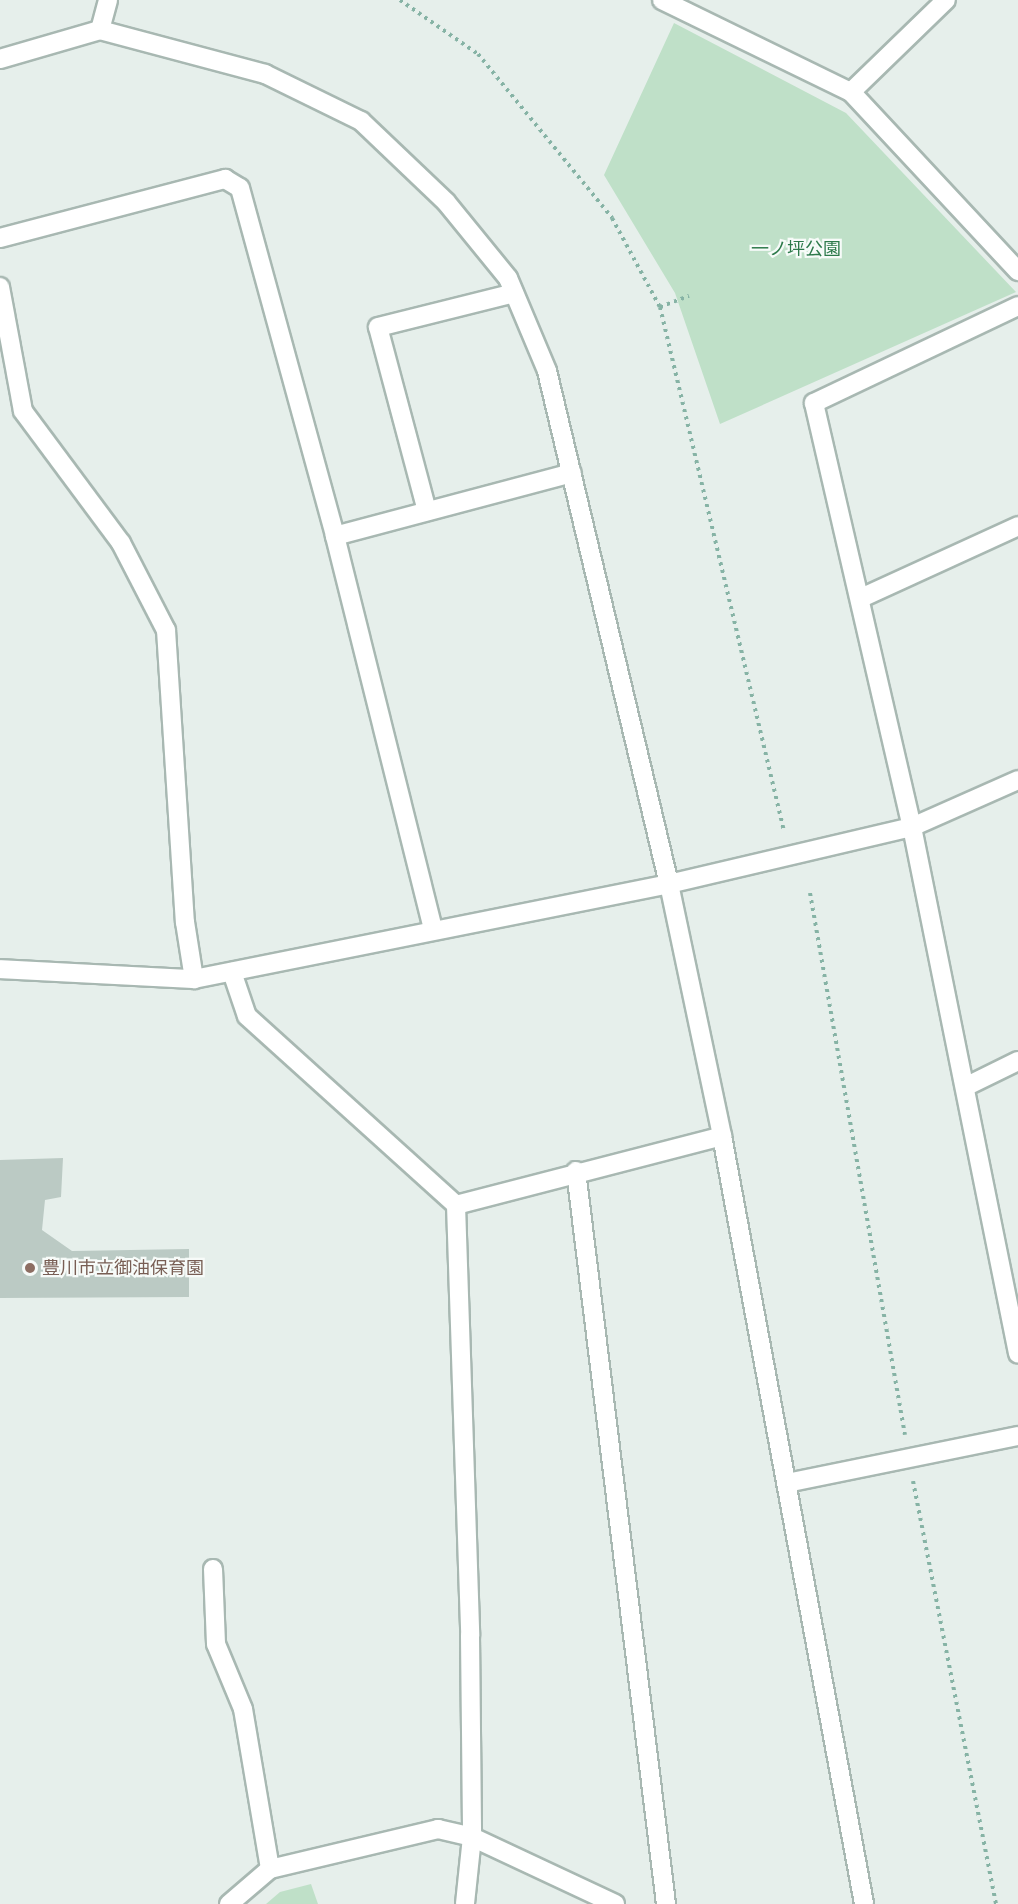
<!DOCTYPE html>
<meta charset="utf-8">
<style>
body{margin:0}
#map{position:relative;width:1018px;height:1904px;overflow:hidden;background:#e6efeb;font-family:"Fira Sans Condensed","Noto Sans JP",sans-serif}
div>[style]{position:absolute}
.green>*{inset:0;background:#bfe0c8}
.building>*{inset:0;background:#bbcac4}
.path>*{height:4px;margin-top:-2px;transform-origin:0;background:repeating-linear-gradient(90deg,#86b3a5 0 3px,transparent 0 7.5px)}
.roads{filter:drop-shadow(2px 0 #a8b8b2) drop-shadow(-2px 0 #a8b8b2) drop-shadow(0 2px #a8b8b2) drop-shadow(0 -2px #a8b8b2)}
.street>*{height:18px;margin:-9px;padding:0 9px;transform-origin:9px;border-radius:9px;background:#fff}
.dots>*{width:16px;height:16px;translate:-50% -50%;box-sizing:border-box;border:3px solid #f7fbf9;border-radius:50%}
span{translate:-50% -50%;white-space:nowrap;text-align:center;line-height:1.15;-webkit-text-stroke:4.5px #f7fbf9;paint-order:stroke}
.park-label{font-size:18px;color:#2d7a4b}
.education-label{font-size:18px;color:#785e54}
.left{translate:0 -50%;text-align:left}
</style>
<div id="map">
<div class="green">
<i style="clip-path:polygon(674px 23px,846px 113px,1016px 292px,720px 424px,675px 293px,604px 175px)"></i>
<i style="clip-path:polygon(311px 1884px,318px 1904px,266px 1904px,280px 1892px)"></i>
</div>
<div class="building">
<i style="clip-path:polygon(63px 1158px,61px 1197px,45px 1200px,42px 1230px,72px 1251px,189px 1249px,189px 1297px,0 1298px,0 1160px)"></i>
</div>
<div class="path">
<i style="left:400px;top:0;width:95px;rotate:34.7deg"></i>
<i style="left:478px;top:54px;width:212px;rotate:50.7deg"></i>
<i style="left:612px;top:218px;width:101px;rotate:61.7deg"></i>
<i style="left:660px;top:307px;width:538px;rotate:76.69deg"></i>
<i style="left:660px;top:307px;width:31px;rotate:-21deg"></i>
<i style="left:810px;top:893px;width:550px;rotate:80.06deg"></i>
<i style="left:913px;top:1481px;width:431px;rotate:78.9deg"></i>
</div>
<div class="roads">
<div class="street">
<i style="left:662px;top:0;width:210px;rotate:26deg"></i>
<i style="left:851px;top:92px;width:245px;rotate:47deg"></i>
<i style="left:100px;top:30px;width:31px;rotate:-75deg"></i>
<i style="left:0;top:59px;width:104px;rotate:-16.2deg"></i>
<i style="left:100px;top:30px;width:171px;rotate:14.9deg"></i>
<i style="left:265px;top:74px;width:107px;rotate:26.1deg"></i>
<i style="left:361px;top:121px;width:117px;rotate:43.6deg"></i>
<i style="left:446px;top:202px;width:98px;rotate:50.8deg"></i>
<i style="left:508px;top:278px;width:101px;rotate:67.2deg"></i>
<i style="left:547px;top:371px;width:527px;rotate:76.62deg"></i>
<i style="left:669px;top:884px;width:258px;rotate:78.1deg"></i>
<i style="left:722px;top:1136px;width:781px;rotate:79.52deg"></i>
<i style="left:851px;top:92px;width:132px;rotate:-44.1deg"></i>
<i style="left:0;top:238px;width:233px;rotate:-14.7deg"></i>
<i style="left:225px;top:179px;width:17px;rotate:31deg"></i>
<i style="left:240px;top:188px;width:361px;rotate:74.7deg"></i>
<i style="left:335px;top:536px;width:406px;rotate:76deg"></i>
<i style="left:0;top:287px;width:126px;rotate:79.5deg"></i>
<i style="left:23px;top:411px;width:164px;rotate:53.4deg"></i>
<i style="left:121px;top:543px;width:98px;rotate:62.7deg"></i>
<i style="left:166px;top:630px;width:293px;rotate:86.3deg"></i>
<i style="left:185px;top:922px;width:58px;rotate:81deg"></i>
<i style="left:1018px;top:306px;width:226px;rotate:154.6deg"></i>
<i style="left:814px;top:403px;width:435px;rotate:77deg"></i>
<i style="left:912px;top:827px;width:537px;rotate:78.61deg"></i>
<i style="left:427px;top:511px;width:190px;rotate:-104.9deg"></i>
<i style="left:378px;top:327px;width:140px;rotate:-14deg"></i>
<i style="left:335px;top:536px;width:245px;rotate:-14.9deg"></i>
<i style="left:861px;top:598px;width:173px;rotate:-24.6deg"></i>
<i style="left:0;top:969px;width:194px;rotate:3deg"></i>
<i style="left:194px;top:979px;width:484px;rotate:-11.3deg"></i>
<i style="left:669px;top:884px;width:250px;rotate:-13.2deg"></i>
<i style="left:912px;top:827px;width:116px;rotate:-23.9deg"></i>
<i style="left:232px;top:972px;width:46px;rotate:71.2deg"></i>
<i style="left:247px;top:1016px;width:282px;rotate:42.1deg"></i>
<i style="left:456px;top:1205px;width:431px;rotate:88.1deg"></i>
<i style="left:470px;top:1636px;width:201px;rotate:89.4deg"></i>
<i style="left:472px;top:1837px;width:67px;rotate:96deg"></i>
<i style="left:967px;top:1086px;width:57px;rotate:-26.1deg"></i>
<i style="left:576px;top:1171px;width:739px;rotate:83deg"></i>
<i style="left:456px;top:1205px;width:275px;rotate:-14.5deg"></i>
<i style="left:787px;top:1483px;width:236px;rotate:-11.5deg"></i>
<i style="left:213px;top:1569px;width:75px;rotate:87.7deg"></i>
<i style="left:216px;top:1644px;width:70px;rotate:67.4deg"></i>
<i style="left:243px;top:1709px;width:162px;rotate:80.4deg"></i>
<i style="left:229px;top:1904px;width:54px;rotate:-40.5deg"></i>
<i style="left:270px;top:1869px;width:173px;rotate:-13.4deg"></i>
<i style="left:438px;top:1829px;width:35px;rotate:13deg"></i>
<i style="left:472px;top:1837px;width:158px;rotate:25.1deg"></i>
</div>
</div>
<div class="dots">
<i style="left:30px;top:1268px;background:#8d6e63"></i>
</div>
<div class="park-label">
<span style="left:796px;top:249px">一ノ坪公園</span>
</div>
<div class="education-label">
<span class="left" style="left:42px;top:1268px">豊川市立御油保育園</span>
</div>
</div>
